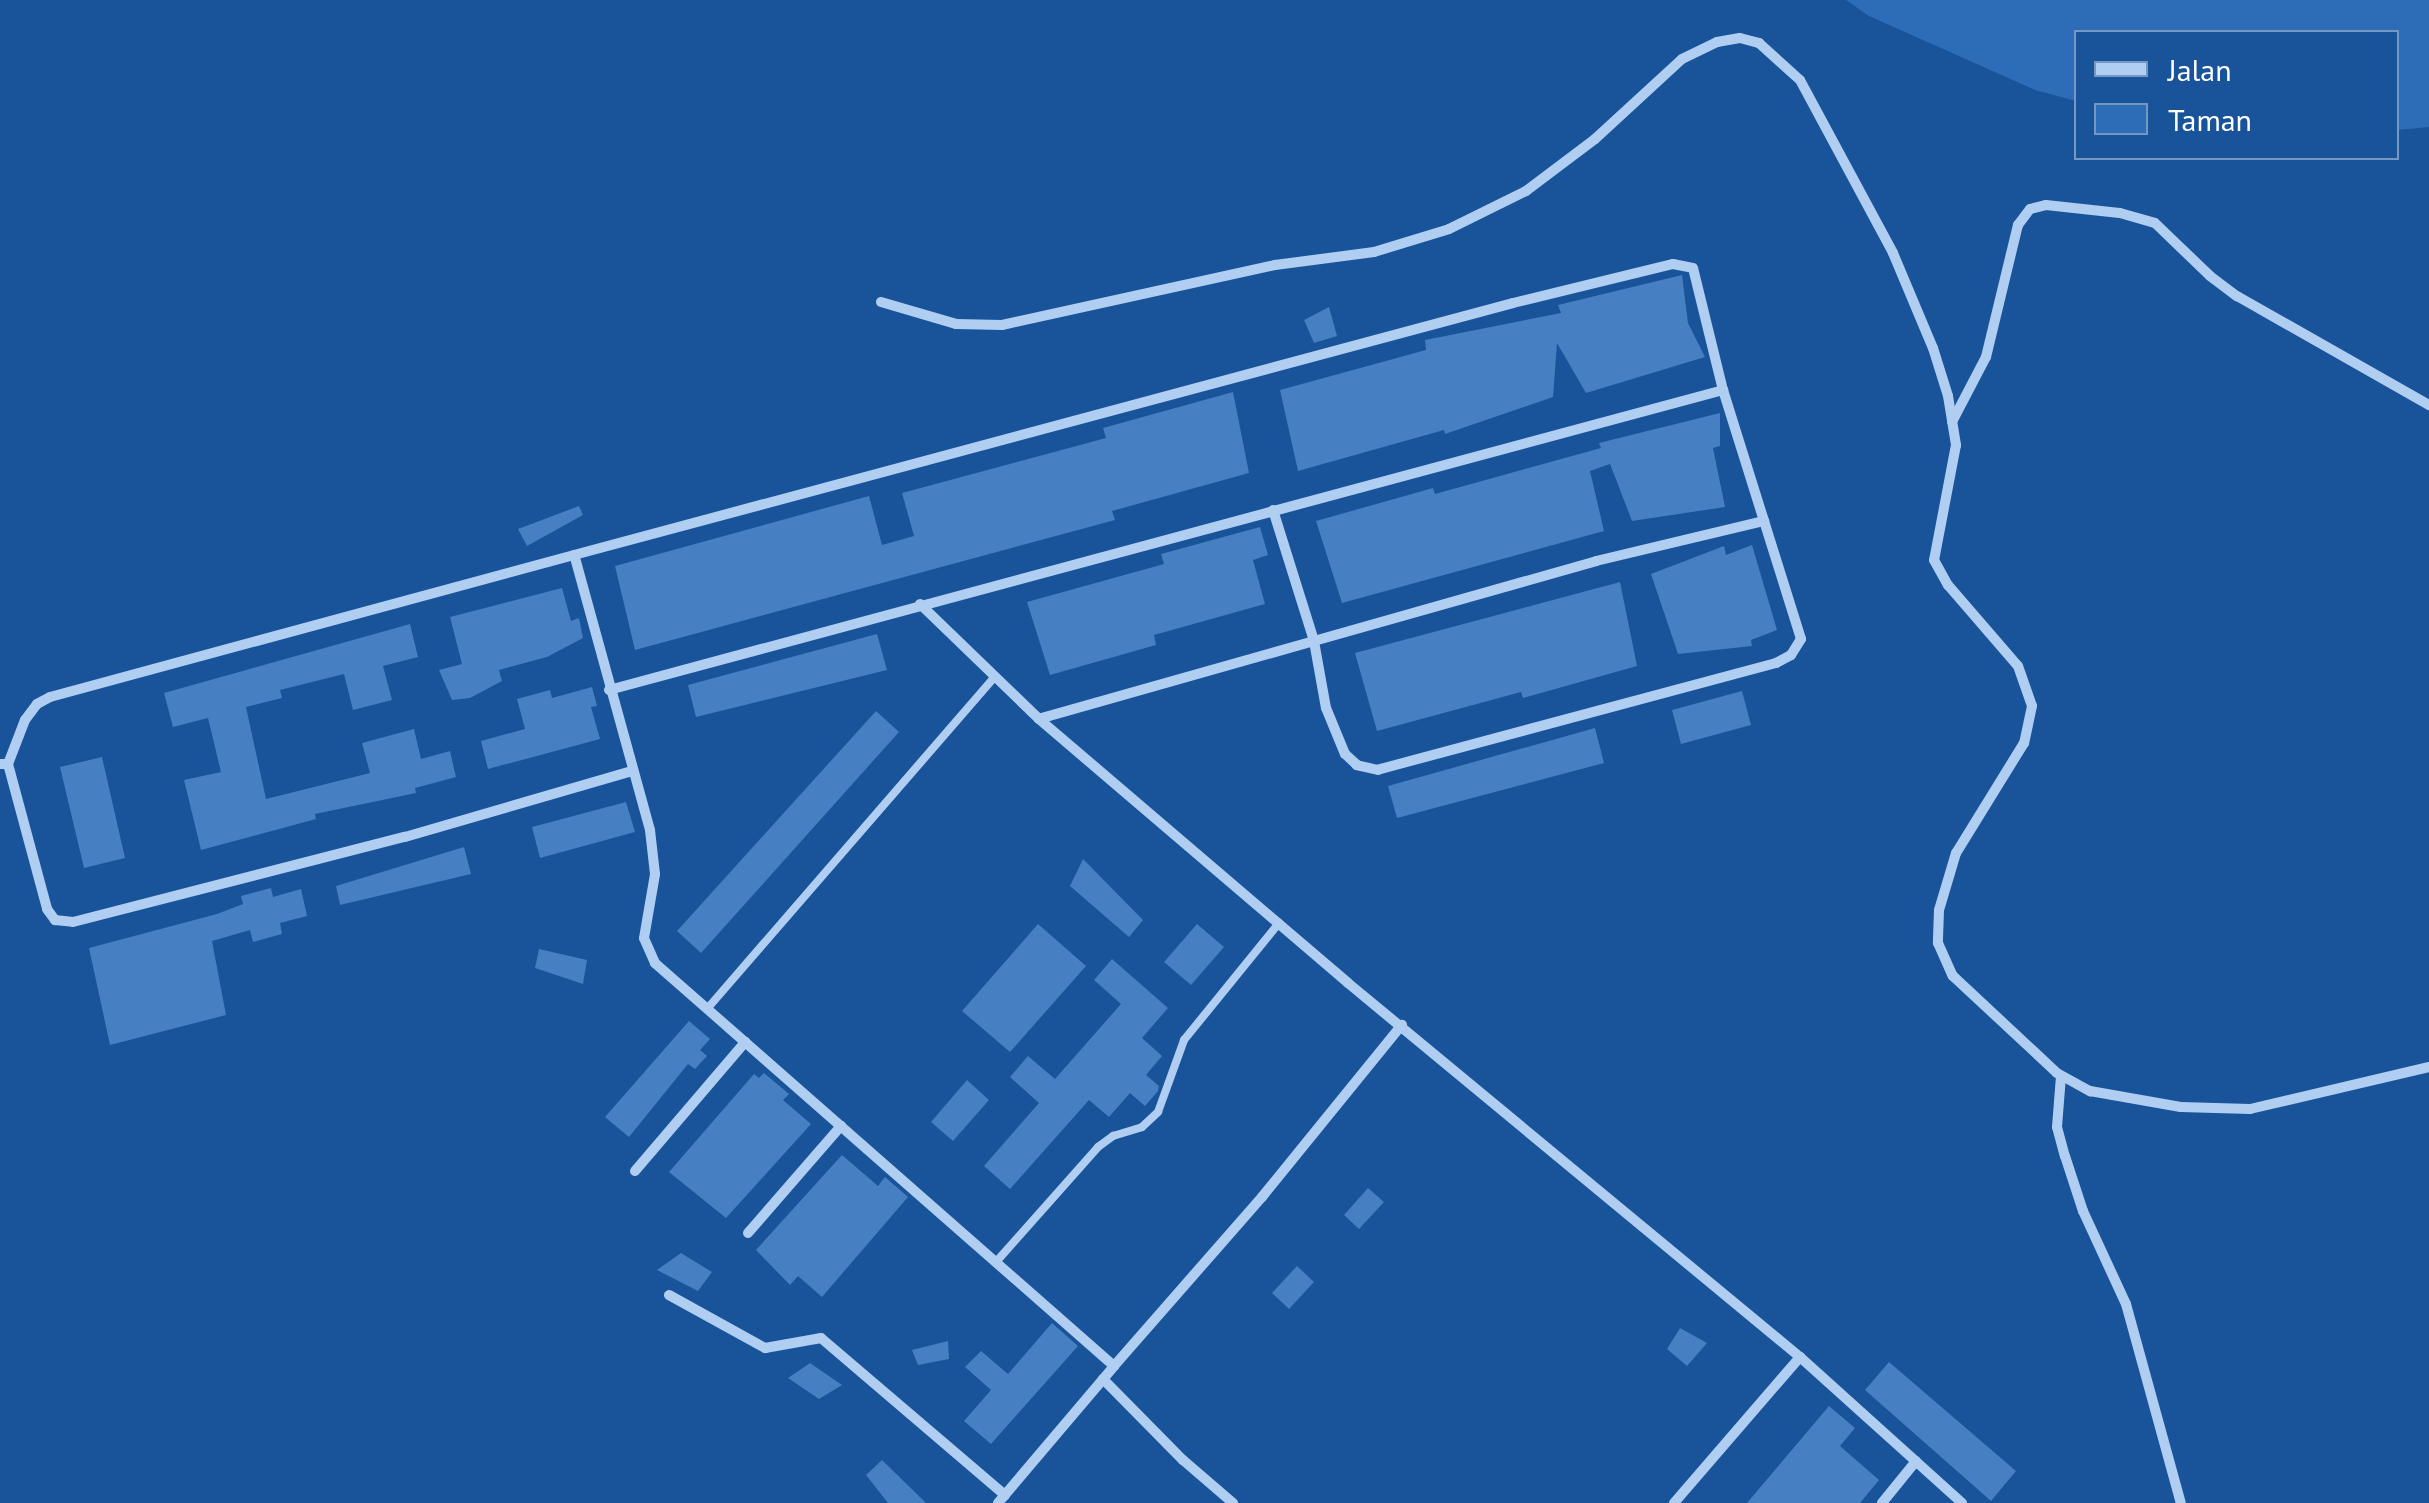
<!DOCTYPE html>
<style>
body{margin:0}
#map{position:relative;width:2429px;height:1503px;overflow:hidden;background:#19539a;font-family:"PT Sans",sans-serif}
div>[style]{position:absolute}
.green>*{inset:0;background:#2d6db7}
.building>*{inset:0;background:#467fc2}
.lane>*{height:8px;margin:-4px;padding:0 4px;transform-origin:4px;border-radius:4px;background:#b0cef1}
.street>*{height:10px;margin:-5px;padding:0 5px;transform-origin:5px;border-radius:5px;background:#b0cef1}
span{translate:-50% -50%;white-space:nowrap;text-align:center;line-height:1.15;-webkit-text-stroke:9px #19539a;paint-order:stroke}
.legend{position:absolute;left:2074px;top:30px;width:325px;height:130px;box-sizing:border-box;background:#19539a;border:2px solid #7598c2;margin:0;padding:12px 18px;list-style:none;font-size:30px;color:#fff}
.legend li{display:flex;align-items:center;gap:20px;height:50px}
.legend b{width:50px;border:2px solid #7598c2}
</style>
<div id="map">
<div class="green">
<i style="clip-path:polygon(1846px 0,2429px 0,2429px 127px,2397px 130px,2396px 32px,2076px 32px,2076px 101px,2035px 90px,1869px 16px)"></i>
</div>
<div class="building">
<i style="clip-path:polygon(1682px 275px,1688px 323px,1705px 357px,1586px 393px,1557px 343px,1553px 397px,1445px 434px,1444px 430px,1298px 471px,1280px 390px,1426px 350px,1425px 340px,1561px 313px,1558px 305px)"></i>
<i style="clip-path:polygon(1329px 307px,1337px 336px,1314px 343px,1304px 320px)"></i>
<i style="clip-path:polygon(1233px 392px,1249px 473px,1112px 511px,1115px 520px,635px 650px,615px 566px,869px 496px,882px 545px,914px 536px,902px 493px,1106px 438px,1103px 428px)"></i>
<i style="clip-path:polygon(1720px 413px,1720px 446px,1713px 448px,1725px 507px,1632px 521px,1610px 464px,1590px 471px,1604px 531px,1342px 603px,1316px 521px,1433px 488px,1435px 494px,1601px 448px,1599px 443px)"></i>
<i style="clip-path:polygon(579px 506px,583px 515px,527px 546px,518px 529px)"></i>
<i style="clip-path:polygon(1260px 527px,1268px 555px,1253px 560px,1265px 604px,1154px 635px,1156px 645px,1050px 675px,1027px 602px,1164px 564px,1161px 554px)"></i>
<i style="clip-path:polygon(1752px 545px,1777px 630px,1751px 640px,1752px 646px,1678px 654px,1651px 574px,1724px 546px,1726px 555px)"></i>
<i style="clip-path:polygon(1620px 582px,1637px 666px,1523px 698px,1521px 692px,1377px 731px,1355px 653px)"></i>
<i style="clip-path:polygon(562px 588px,571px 621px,579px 618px,583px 638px,547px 657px,499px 670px,502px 681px,470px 698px,452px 700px,439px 670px,462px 664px,450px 617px)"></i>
<i style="clip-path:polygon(410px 624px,418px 657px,383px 666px,392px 700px,353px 710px,344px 674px,280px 690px,282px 698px,246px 707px,266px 799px,370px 773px,362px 743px,414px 729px,421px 759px,450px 751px,456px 777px,415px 788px,416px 793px,315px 814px,316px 819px,201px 850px,184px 780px,221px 772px,208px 718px,173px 727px,164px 693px)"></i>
<i style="clip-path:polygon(877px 634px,887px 670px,696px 717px,688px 685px)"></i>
<i style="clip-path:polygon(592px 687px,597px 706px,591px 707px,600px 739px,488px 769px,481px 741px,525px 729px,517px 699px,550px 690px,552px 698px)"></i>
<i style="clip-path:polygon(1742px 691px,1751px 725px,1681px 744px,1672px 710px)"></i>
<i style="clip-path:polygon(876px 711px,899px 732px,701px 953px,677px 931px)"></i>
<i style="clip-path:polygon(1595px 728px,1604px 763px,1397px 818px,1388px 786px)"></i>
<i style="clip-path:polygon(102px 757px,125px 858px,84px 868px,60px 767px)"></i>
<i style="clip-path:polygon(626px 802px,635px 832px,540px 858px,532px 827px)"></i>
<i style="clip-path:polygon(464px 847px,471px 874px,340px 905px,336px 886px)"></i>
<i style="clip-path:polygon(1083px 859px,1143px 920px,1129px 937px,1070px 886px)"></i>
<i style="clip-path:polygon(271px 888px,273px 897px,301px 889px,307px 916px,280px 923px,282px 934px,253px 942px,250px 930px,212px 941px,226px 1015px,110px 1045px,89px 948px,217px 914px,243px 904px,241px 896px)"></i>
<i style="clip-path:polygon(1038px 924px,1086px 966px,1010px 1052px,962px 1011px)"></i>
<i style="clip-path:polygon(1197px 924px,1224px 947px,1191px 985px,1164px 962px)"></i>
<i style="clip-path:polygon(539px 949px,587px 960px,583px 984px,535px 968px)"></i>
<i style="clip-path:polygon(1112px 959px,1168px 1008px,1142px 1038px,1162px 1056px,1146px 1075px,1159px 1086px,1158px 1091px,1145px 1106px,1130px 1093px,1109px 1117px,1089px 1100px,1010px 1189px,984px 1166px,1039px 1103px,1010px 1077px,1028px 1056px,1055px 1079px,1121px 1004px,1094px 980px)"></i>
<i style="clip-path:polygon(689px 1021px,710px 1039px,700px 1050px,707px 1056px,695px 1069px,688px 1064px,629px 1137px,605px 1117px)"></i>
<i style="clip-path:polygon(764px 1073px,789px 1094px,783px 1100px,811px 1124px,726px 1218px,669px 1172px,754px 1074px,759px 1078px)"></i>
<i style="clip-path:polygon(967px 1080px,989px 1100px,953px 1141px,931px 1122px)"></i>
<i style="clip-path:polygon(842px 1155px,878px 1186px,885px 1177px,908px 1197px,822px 1297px,798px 1276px,790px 1285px,756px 1250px)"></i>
<i style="clip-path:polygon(1368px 1188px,1384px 1202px,1359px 1229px,1344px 1215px)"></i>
<i style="clip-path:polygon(681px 1253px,712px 1272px,698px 1291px,657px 1270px)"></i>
<i style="clip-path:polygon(1297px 1266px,1314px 1282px,1289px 1309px,1272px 1293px)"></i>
<i style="clip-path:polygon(1052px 1323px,1078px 1346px,991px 1444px,964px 1421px,991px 1390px,965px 1367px,981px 1351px,1008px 1374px)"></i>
<i style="clip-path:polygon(1680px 1328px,1707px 1343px,1687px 1366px,1667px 1349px)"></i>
<i style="clip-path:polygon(948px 1341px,949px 1359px,918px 1365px,912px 1350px)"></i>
<i style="clip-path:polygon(1889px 1362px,2016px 1471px,1991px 1501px,1865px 1390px)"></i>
<i style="clip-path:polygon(810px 1363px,842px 1385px,819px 1399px,788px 1378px)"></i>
<i style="clip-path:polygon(1829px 1406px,1855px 1428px,1840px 1446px,1879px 1480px,1860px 1503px,1747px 1503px)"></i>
<i style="clip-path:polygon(882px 1460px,926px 1503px,888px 1503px,866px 1475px)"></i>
</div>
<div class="lane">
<i style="left:707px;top:1009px;width:440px;rotate:-49.1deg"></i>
<i style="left:996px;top:1262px;width:154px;rotate:-48.4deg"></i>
<i style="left:1098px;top:1147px;width:19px;rotate:-36deg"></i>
<i style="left:1113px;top:1136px;width:30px;rotate:-17deg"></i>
<i style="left:1142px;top:1127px;width:22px;rotate:-43deg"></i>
<i style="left:1158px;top:1112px;width:77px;rotate:-70.1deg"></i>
<i style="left:1184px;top:1040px;width:151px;rotate:-50.9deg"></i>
</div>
<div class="street">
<i style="left:881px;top:302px;width:78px;rotate:16.3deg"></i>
<i style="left:956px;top:324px;width:46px;rotate:1.2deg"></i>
<i style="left:1002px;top:325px;width:280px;rotate:-12.4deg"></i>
<i style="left:1275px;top:265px;width:100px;rotate:-7.5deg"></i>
<i style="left:1374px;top:252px;width:78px;rotate:-17deg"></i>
<i style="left:1449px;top:229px;width:86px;rotate:-26.3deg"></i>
<i style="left:1526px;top:191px;width:86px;rotate:-37deg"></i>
<i style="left:1595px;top:139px;width:118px;rotate:-42.6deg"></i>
<i style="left:1682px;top:59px;width:39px;rotate:-26deg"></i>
<i style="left:1717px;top:42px;width:23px;rotate:-10deg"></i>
<i style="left:1740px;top:38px;width:20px;rotate:15deg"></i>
<i style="left:1759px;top:43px;width:55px;rotate:42.1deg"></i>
<i style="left:1800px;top:80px;width:196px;rotate:61.7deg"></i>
<i style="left:1893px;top:253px;width:103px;rotate:67.2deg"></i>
<i style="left:1933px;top:348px;width:50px;rotate:72.6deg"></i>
<i style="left:1948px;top:396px;width:50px;rotate:80.7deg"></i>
<i style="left:1956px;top:445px;width:117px;rotate:100.8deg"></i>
<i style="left:1934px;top:560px;width:29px;rotate:61deg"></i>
<i style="left:1948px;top:585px;width:107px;rotate:49.2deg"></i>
<i style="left:2018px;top:666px;width:42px;rotate:70.7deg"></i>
<i style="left:2032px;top:706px;width:38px;rotate:102deg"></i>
<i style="left:2024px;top:743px;width:129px;rotate:121.7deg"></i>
<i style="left:1956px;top:853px;width:59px;rotate:106.6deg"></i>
<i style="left:1939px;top:910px;width:33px;rotate:92deg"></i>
<i style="left:1938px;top:943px;width:36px;rotate:66deg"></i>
<i style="left:1953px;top:976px;width:142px;rotate:43deg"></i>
<i style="left:2057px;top:1073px;width:38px;rotate:29deg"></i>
<i style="left:2090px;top:1091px;width:92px;rotate:10deg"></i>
<i style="left:2181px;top:1107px;width:69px;rotate:1.7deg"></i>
<i style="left:2250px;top:1109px;width:184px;rotate:-13.2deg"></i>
<i style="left:1952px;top:422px;width:73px;rotate:-62.4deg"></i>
<i style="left:1986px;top:357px;width:136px;rotate:-76.4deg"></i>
<i style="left:2018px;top:225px;width:20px;rotate:-53deg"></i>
<i style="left:2030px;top:209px;width:16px;rotate:-14deg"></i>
<i style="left:2046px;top:205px;width:74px;rotate:6.2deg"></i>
<i style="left:2120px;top:213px;width:36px;rotate:16deg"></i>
<i style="left:2155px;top:223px;width:76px;rotate:43.9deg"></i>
<i style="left:2210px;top:276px;width:34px;rotate:37deg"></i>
<i style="left:2237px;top:296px;width:221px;rotate:29.6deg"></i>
<i style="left:1273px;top:510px;width:137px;rotate:72.6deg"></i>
<i style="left:1314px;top:641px;width:293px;rotate:-15.8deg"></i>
<i style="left:1596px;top:561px;width:173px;rotate:-13.4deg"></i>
<i style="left:920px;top:604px;width:165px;rotate:44deg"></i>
<i style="left:1039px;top:719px;width:406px;rotate:40.5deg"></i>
<i style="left:1348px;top:983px;width:587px;rotate:39.61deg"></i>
<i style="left:1800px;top:1357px;width:218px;rotate:42deg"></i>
<i style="left:609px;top:690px;width:1154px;rotate:-15.07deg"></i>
<i style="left:0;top:764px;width:8px"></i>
<i style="left:8px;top:764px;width:47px;rotate:-68.9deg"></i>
<i style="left:25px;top:720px;width:20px;rotate:-53deg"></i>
<i style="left:37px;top:704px;width:15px;rotate:-28deg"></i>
<i style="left:50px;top:697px;width:543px;rotate:-15.16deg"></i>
<i style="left:8px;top:764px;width:150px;rotate:74.9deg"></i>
<i style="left:47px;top:909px;width:14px;rotate:54deg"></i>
<i style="left:55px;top:920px;width:18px;rotate:6deg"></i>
<i style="left:73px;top:922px;width:343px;rotate:-14.4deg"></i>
<i style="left:405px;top:837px;width:236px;rotate:-16.2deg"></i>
<i style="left:2061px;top:1076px;width:51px;rotate:94.5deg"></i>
<i style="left:2057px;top:1127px;width:30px;rotate:75deg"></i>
<i style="left:2065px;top:1156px;width:58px;rotate:71.9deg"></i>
<i style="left:2083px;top:1211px;width:102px;rotate:65.2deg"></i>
<i style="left:2126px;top:1304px;width:206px;rotate:74.6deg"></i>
<i style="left:635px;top:1171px;width:170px;rotate:-49.5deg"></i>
<i style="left:748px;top:1233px;width:142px;rotate:-49deg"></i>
<i style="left:669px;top:1295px;width:110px;rotate:28.9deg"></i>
<i style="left:765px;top:1348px;width:57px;rotate:-10.1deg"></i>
<i style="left:821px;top:1338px;width:242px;rotate:40.5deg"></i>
<i style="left:1114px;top:1366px;width:225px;rotate:-48.8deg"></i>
<i style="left:1262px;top:1197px;width:222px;rotate:-50.9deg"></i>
<i style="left:1103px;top:1379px;width:114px;rotate:45.4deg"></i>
<i style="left:1183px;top:1460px;width:66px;rotate:40.7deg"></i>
<i style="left:998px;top:1503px;width:180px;rotate:-49.7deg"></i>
<i style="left:1114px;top:1366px;width:611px;rotate:-138.72deg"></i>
<i style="left:655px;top:963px;width:27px;rotate:-114deg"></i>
<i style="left:644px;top:938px;width:65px;rotate:-80.2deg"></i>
<i style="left:655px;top:874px;width:44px;rotate:-96.5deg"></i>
<i style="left:650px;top:830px;width:285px;rotate:-105.4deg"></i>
<i style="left:574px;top:555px;width:972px;rotate:-15.02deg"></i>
<i style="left:1513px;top:303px;width:165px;rotate:-13.7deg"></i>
<i style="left:1673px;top:264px;width:20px;rotate:11deg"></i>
<i style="left:1693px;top:268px;width:126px;rotate:76.2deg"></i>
<i style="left:1723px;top:390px;width:261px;rotate:72.6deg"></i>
<i style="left:1801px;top:639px;width:19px;rotate:122deg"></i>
<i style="left:1791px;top:655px;width:17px;rotate:152deg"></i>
<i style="left:1776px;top:663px;width:412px;rotate:165deg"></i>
<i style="left:1378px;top:770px;width:22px;rotate:-167deg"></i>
<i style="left:1357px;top:765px;width:16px;rotate:-137deg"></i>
<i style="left:1345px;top:754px;width:50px;rotate:-112.4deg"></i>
<i style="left:1326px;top:708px;width:68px;rotate:-100.2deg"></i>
<i style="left:1314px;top:641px;width:286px;rotate:164.2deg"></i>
<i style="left:1674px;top:1503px;width:193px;rotate:-49.2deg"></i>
<i style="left:1882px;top:1503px;width:54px;rotate:-51deg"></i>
</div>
<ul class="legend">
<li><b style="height:12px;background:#b0cef1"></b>Jalan</li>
<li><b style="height:28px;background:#2d6db7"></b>Taman</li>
</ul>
</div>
